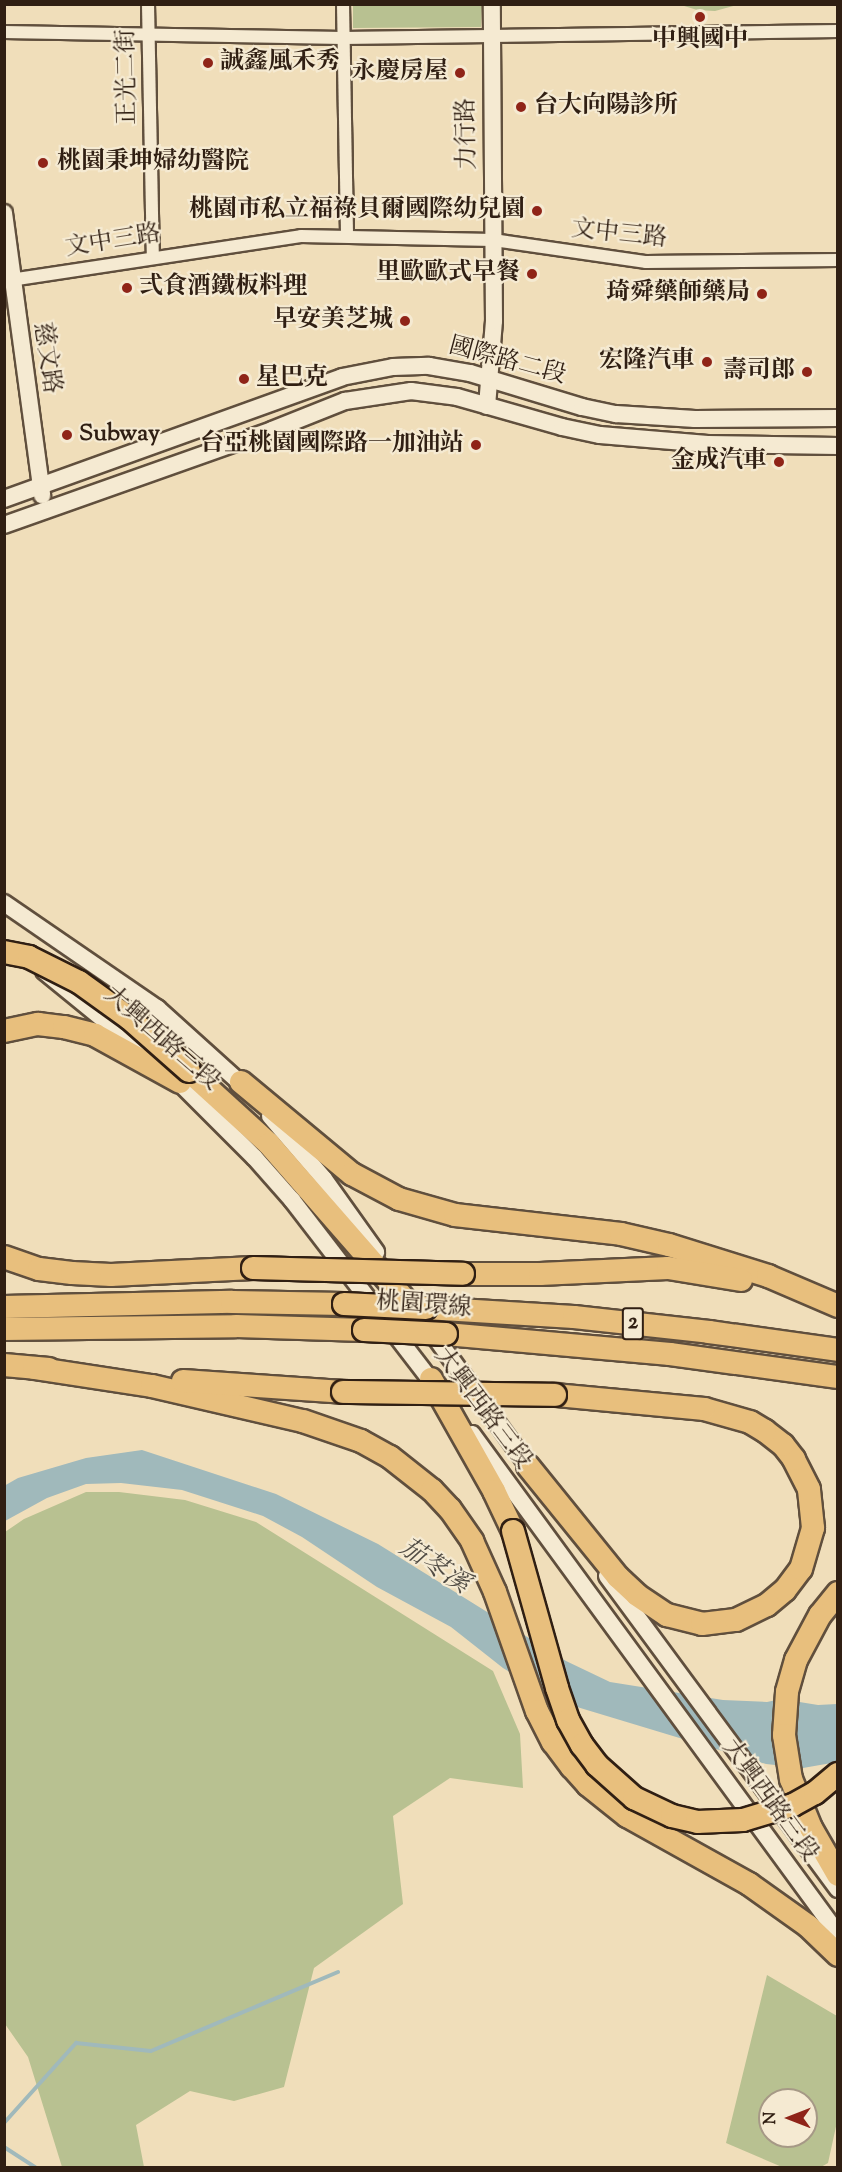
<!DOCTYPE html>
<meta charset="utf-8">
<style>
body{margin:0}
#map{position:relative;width:842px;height:2172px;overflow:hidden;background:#f0deba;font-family:"Sorts Mill Goudy","Noto Serif TC",serif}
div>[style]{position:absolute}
.green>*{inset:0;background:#b8c191}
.water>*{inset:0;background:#a0b9bb}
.stream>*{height:4px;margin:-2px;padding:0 2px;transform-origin:2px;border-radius:2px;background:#a0b9bb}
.roads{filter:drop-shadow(2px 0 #604f3d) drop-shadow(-2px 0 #604f3d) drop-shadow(0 2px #604f3d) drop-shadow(0 -2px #604f3d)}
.street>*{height:12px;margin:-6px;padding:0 6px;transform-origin:6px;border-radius:6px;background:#f5ead2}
.secondary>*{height:16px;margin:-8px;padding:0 8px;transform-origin:8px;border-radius:8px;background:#f5ead2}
.highway>*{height:22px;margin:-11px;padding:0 11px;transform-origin:11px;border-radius:11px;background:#e8bf7d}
.bridges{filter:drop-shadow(2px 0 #301f13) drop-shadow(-2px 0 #301f13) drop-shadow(0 2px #301f13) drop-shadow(0 -2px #301f13)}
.highway-bridge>*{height:22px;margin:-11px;padding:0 11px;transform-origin:11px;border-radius:11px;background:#e8bf7d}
.dots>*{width:16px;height:16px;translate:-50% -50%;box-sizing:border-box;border:3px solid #f5ead2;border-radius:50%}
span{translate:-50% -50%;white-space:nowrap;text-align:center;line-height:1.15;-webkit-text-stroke:4.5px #f5ead2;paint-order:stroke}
.shield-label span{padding:2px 4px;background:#f5ead2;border:2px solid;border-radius:4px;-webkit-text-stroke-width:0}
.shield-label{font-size:22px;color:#301f13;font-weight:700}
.poi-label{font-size:24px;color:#301f13;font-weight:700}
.left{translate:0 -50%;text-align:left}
.right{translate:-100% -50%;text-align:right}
.street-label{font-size:24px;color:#301f13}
.water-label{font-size:26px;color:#524d45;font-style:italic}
.frame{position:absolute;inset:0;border:6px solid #301f13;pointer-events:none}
.north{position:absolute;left:758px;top:2088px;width:60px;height:60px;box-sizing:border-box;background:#f5ead2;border:2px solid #a69986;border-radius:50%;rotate:270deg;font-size:16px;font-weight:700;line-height:24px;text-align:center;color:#301f13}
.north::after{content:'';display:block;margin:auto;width:21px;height:27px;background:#8f2418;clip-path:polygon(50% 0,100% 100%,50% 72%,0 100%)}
</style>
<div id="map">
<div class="green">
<i style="clip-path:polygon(353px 5px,482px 5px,481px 27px,353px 28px)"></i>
<i style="clip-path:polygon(681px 5px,737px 5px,715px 11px,697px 10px)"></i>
<i style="clip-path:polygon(86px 1492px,119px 1492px,185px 1500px,256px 1522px,493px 1671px,520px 1734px,523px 1788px,450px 1778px,393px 1816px,403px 1904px,314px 1968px,284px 2087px,234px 2101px,190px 2091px,136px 2125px,144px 2167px,62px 2167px,28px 2057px,5px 2024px,5px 1532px,24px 1519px)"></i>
<i style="clip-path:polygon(evenodd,767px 1975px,837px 2016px,837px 2122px,828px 2163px,821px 2167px,782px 2167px,726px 2143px,767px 1975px,770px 2100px,806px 2100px,806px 2136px,770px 2136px,770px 2100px)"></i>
</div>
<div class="water">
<i style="clip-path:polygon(142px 1450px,276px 1494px,378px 1544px,566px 1661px,610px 1682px,723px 1700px,767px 1702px,781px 1699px,818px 1705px,837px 1704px,837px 1762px,803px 1768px,766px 1764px,577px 1707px,532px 1686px,503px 1668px,451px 1627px,377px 1587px,302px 1537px,263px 1516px,182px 1490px,121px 1483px,86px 1484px,47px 1498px,5px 1521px,4px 1486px,18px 1478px,86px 1458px)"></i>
</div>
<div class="stream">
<i style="left:4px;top:2123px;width:108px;rotate:-48deg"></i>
<i style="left:76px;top:2043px;width:75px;rotate:6.1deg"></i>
<i style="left:151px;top:2051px;width:203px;rotate:-22.9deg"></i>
<i style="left:4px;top:2147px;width:38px;rotate:33deg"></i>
</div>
<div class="roads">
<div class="street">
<i style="left:148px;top:4px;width:253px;rotate:88.9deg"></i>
<i style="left:343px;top:4px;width:232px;rotate:89deg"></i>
<i style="left:4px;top:32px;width:339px;rotate:1deg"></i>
<i style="left:343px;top:38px;width:495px;rotate:-0.8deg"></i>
<i style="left:4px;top:281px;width:300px;rotate:-8.6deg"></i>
<i style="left:301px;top:236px;width:192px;rotate:1.2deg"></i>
<i style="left:493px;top:240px;width:155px;rotate:8.2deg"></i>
<i style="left:646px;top:262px;width:192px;rotate:-0.6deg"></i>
</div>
<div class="secondary">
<i style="left:4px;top:213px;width:285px;rotate:82.3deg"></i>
<i style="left:487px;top:406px;width:85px;rotate:-85.3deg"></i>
<i style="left:494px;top:321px;width:317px;rotate:-90.4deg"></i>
<i style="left:4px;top:499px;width:359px;rotate:-19.8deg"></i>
<i style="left:342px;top:377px;width:52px;rotate:-11.1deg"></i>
<i style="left:393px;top:367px;width:36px;rotate:-2deg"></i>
<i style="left:429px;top:366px;width:42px;rotate:9.7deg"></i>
<i style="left:470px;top:373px;width:117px;rotate:16.9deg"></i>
<i style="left:582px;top:407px;width:35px;rotate:12deg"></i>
<i style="left:616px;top:414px;width:79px;rotate:3.6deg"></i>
<i style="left:695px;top:419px;width:143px;rotate:-0.4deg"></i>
<i style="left:4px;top:525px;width:284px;rotate:-19.5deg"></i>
<i style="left:272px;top:430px;width:79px;rotate:-21.7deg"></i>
<i style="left:345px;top:401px;width:67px;rotate:-8.6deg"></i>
<i style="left:411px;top:391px;width:46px;rotate:7.4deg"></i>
<i style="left:457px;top:397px;width:109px;rotate:15.9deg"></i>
<i style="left:562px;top:427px;width:39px;rotate:12deg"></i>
<i style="left:600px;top:435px;width:108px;rotate:4.8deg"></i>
<i style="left:708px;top:444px;width:130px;rotate:0.9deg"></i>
<i style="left:4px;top:903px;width:186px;rotate:34.5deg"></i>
<i style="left:157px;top:1008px;width:122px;rotate:42deg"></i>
<i style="left:44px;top:971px;width:133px;rotate:39.2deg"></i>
<i style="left:172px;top:1075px;width:117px;rotate:45deg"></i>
<i style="left:255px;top:1158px;width:56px;rotate:48.6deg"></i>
<i style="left:292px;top:1200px;width:236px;rotate:52.4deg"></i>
<i style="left:270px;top:1116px;width:83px;rotate:49.4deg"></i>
<i style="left:324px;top:1179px;width:90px;rotate:54.5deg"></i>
<i style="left:428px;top:1327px;width:181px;rotate:54.2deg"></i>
<i style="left:472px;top:1434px;width:620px;rotate:53.8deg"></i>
<i style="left:607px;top:1576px;width:389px;rotate:53.6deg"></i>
</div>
<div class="highway">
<i style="left:4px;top:1031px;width:35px;rotate:-12deg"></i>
<i style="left:38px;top:1024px;width:26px;rotate:7deg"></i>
<i style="left:64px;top:1027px;width:32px;rotate:14deg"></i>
<i style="left:95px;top:1035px;width:97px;rotate:28.9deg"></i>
<i style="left:189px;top:1071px;width:108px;rotate:42.4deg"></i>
<i style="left:269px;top:1144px;width:231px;rotate:48.9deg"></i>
<i style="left:241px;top:1082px;width:144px;rotate:39.7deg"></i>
<i style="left:352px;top:1174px;width:53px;rotate:28deg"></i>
<i style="left:399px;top:1199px;width:58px;rotate:15.9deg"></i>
<i style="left:455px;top:1215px;width:167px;rotate:6.5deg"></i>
<i style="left:621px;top:1234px;width:49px;rotate:12.9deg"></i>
<i style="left:669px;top:1245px;width:104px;rotate:17.4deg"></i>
<i style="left:768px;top:1276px;width:76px;rotate:23.2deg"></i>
<i style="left:4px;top:1257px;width:37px;rotate:19deg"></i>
<i style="left:39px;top:1269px;width:33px;rotate:7deg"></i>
<i style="left:72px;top:1273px;width:39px;rotate:3deg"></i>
<i style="left:111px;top:1275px;width:142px;rotate:-2.8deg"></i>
<i style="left:463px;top:1274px;width:77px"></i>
<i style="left:540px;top:1274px;width:128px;rotate:-2.7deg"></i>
<i style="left:668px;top:1268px;width:74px;rotate:9.3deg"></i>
<i style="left:4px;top:1307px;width:228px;rotate:-1.3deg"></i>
<i style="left:232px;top:1302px;width:112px;rotate:1deg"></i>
<i style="left:426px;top:1308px;width:148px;rotate:3.5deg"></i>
<i style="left:574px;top:1317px;width:136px;rotate:6.3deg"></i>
<i style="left:709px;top:1332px;width:130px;rotate:7.9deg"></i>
<i style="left:4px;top:1329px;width:232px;rotate:-0.7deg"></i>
<i style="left:236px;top:1326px;width:128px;rotate:1.8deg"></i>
<i style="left:446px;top:1334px;width:225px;rotate:5.1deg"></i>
<i style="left:670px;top:1354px;width:170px;rotate:7.8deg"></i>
<i style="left:4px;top:1365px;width:45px;rotate:5.1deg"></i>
<i style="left:34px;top:1368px;width:119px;rotate:8.7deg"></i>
<i style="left:152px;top:1386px;width:155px;rotate:13.1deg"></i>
<i style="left:303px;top:1421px;width:61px;rotate:19deg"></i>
<i style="left:361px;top:1441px;width:33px;rotate:29deg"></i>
<i style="left:390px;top:1457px;width:53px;rotate:38.2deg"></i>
<i style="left:432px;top:1490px;width:26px;rotate:47deg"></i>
<i style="left:450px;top:1509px;width:39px;rotate:55deg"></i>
<i style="left:472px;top:1541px;width:56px;rotate:65.7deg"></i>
<i style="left:495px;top:1592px;width:126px;rotate:70.6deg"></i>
<i style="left:537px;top:1711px;width:35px;rotate:63deg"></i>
<i style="left:553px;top:1742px;width:31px;rotate:53deg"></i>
<i style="left:572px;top:1767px;width:24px;rotate:48deg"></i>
<i style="left:588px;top:1785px;width:50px;rotate:38.5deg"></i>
<i style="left:627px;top:1816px;width:140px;rotate:29.1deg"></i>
<i style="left:749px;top:1884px;width:72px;rotate:35.4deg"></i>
<i style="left:808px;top:1926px;width:42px;rotate:44deg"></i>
<i style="left:431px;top:1379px;width:129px;rotate:60.6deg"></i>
<i style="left:494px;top:1491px;width:44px;rotate:64.6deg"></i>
<i style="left:183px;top:1381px;width:160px;rotate:3.9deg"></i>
<i style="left:528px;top:1466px;width:143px;rotate:51deg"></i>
<i style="left:618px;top:1577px;width:26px;rotate:43deg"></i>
<i style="left:637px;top:1595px;width:36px;rotate:34deg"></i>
<i style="left:667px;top:1615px;width:36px;rotate:14deg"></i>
<i style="left:702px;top:1624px;width:34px;rotate:-7deg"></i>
<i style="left:736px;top:1620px;width:34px;rotate:-26deg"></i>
<i style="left:767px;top:1605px;width:23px;rotate:-40deg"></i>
<i style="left:785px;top:1590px;width:26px;rotate:-53deg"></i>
<i style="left:801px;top:1569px;width:43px;rotate:-73.7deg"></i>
<i style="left:813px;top:1528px;width:39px;rotate:-96deg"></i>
<i style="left:809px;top:1489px;width:34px;rotate:-117deg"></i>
<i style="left:794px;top:1459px;width:18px;rotate:-128deg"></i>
<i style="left:783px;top:1445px;width:23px;rotate:-142deg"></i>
<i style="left:765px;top:1431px;width:17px;rotate:-149deg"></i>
<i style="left:750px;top:1422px;width:48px;rotate:-164.2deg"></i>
<i style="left:704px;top:1409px;width:150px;rotate:-174.6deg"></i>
<i style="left:838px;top:1593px;width:28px;rotate:129deg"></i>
<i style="left:820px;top:1615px;width:51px;rotate:118.1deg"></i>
<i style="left:796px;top:1660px;width:33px;rotate:106deg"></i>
<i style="left:787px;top:1692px;width:43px;rotate:94deg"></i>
<i style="left:784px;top:1735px;width:45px;rotate:81deg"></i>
<i style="left:791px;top:1779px;width:53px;rotate:67.8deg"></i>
<i style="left:811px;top:1828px;width:54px;rotate:60.1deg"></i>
</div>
</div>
<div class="bridges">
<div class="highway-bridge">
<i style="left:4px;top:952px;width:25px;rotate:11deg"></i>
<i style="left:29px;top:957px;width:56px;rotate:26.6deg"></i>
<i style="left:79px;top:982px;width:62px;rotate:35.8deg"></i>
<i style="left:129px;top:1018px;width:80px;rotate:41.5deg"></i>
<i style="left:253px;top:1268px;width:210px;rotate:1.6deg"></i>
<i style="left:344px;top:1304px;width:82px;rotate:2.8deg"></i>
<i style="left:364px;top:1330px;width:82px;rotate:2.8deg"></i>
<i style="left:343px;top:1392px;width:212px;rotate:0.8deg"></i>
<i style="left:513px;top:1531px;width:163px;rotate:74.3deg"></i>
<i style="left:557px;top:1688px;width:34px;rotate:71deg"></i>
<i style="left:568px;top:1720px;width:29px;rotate:61deg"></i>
<i style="left:582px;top:1745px;width:25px;rotate:53deg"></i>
<i style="left:597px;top:1765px;width:50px;rotate:41.7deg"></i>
<i style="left:634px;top:1798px;width:42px;rotate:25.3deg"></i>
<i style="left:672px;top:1816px;width:26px;rotate:13deg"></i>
<i style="left:697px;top:1822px;width:46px;rotate:-2.5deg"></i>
<i style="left:743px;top:1820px;width:52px;rotate:-16.7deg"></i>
<i style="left:793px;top:1805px;width:25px;rotate:-29deg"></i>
<i style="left:815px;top:1793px;width:30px;rotate:-40deg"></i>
</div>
</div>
<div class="dots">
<i style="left:700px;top:17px;background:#8f2418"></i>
<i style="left:208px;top:63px;background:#8f2418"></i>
<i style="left:460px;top:73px;background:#8f2418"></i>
<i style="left:521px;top:107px;background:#8f2418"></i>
<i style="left:43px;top:163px;background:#8f2418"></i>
<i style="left:537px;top:211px;background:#8f2418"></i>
<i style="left:532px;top:274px;background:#8f2418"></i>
<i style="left:127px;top:288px;background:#8f2418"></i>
<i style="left:762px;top:294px;background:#8f2418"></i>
<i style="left:405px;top:321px;background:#8f2418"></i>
<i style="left:707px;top:362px;background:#8f2418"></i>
<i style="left:807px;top:372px;background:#8f2418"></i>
<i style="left:244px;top:379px;background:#8f2418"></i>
<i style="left:67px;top:435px;background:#8f2418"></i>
<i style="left:476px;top:445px;background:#8f2418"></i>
<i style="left:779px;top:462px;background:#8f2418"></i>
</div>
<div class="shield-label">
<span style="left:633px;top:1324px">2</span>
</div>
<div class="poi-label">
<span style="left:700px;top:41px">中興國中</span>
<span class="left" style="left:220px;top:63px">誠鑫風禾秀</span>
<span class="right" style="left:448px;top:73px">永慶房屋</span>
<span class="left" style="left:534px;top:107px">台大向陽診所</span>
<span class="left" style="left:57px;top:163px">桃園秉坤婦幼醫院</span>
<span class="right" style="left:525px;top:211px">桃園市私立福祿貝爾國際幼兒園</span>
<span class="right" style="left:520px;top:274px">里歐歐式早餐</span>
<span class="left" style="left:139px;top:288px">弍食酒鐵板料理</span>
<span class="right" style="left:750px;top:294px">琦舜藥師藥局</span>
<span class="right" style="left:393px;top:321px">早安美芝城</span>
<span class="right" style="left:695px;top:362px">宏隆汽車</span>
<span class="right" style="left:795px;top:372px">壽司郎</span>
<span class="left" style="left:256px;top:379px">星巴克</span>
<span class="left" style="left:79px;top:435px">Subway</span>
<span class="right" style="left:464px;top:445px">台亞桃園國際路一加油站</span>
<span class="right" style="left:767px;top:462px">金成汽車</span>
</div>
<div class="street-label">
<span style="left:128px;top:77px;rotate:-91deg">正光二街</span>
<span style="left:468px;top:134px;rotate:-91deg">力行路</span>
<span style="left:619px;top:235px;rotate:6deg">文中三路</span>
<span style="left:113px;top:242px;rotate:-9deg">文中三路</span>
<span style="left:46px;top:358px;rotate:82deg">慈文路</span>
<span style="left:507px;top:362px;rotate:15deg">國際路二段</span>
<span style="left:161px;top:1039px;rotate:41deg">大興西路三段</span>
<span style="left:424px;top:1306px;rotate:4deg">桃園環線</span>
<span style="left:482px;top:1409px;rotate:53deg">大興西路三段</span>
<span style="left:769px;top:1801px;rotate:54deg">大興西路三段</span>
</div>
<div class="water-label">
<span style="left:434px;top:1567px;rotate:33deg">茄苳溪</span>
</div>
<div class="frame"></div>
<div class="north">N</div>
</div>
